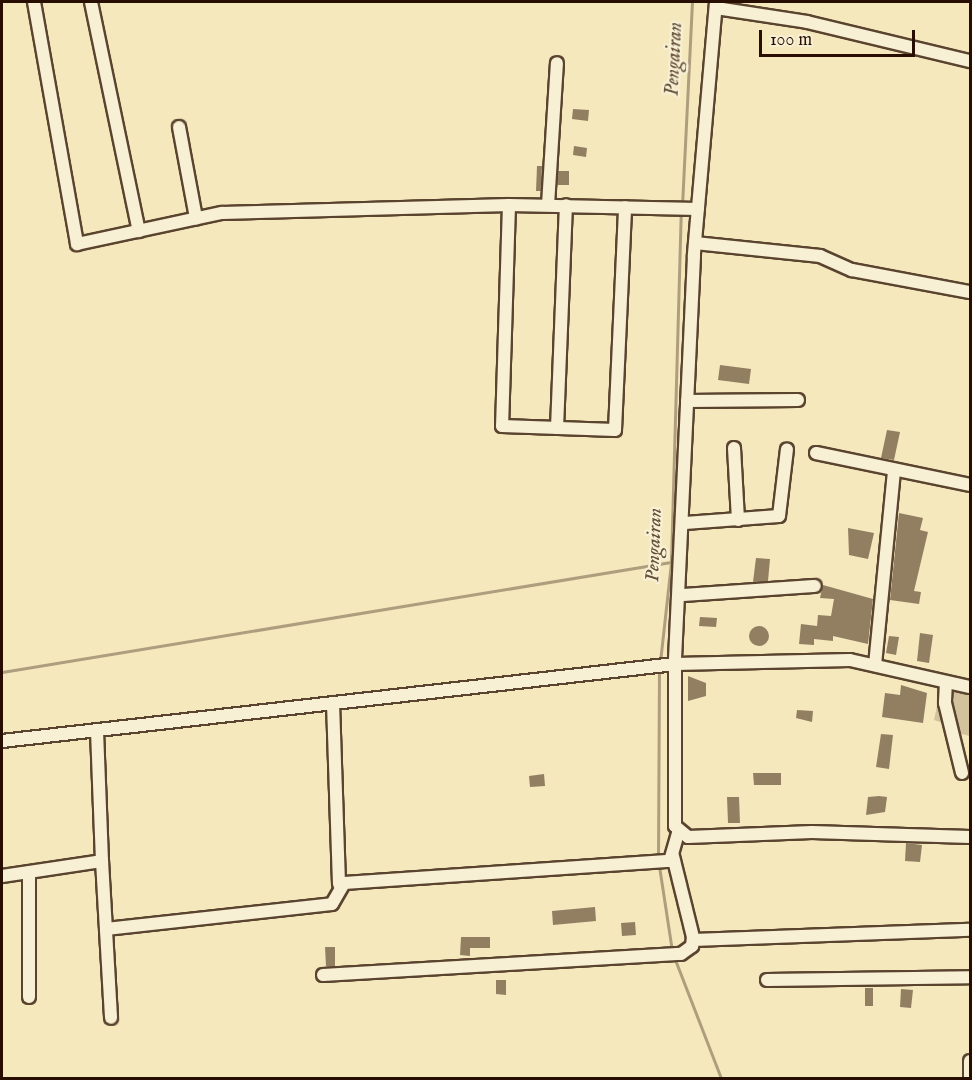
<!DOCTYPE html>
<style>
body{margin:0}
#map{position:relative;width:972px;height:1080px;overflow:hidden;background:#f5e8bd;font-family:"IM FELL English",serif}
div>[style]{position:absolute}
.green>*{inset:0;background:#d2c39d}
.stream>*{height:3px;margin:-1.5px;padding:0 1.5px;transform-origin:1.5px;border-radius:1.5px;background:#af9e7d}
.building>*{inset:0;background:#927f62}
.round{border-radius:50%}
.roads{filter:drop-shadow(2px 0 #5a442f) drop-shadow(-2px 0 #5a442f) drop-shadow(0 2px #5a442f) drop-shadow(0 -2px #5a442f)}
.street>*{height:12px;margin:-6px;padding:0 6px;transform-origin:6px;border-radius:6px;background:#f8f0d4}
span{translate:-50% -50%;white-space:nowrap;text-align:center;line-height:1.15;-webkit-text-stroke:4.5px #f8f0d4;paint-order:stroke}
.water-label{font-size:20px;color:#644f38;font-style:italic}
.frame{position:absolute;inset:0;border:3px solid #270e00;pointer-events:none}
.scale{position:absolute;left:759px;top:30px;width:156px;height:27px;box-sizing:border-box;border:3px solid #270e00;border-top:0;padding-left:8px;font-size:18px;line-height:21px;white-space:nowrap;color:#270e00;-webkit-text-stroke:4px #f8f0d4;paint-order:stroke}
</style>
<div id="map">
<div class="green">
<i style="clip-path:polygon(941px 687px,970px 694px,970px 736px,949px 731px,946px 724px,934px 720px)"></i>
</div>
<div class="stream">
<i style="left:682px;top:206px;width:204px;rotate:-87.2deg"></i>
<i style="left:660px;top:662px;width:101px;rotate:-83.7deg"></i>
<i style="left:671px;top:562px;width:349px;rotate:-88.4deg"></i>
<i style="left:2px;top:672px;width:678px;rotate:-9.34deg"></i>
<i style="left:658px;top:859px;width:191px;rotate:-89.7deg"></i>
<i style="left:659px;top:866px;width:86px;rotate:81.3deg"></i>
<i style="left:674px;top:957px;width:130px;rotate:68.8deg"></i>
</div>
<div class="building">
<i style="clip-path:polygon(573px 109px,589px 110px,588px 121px,572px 119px)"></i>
<i style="clip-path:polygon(574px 146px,587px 148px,586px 157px,573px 155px)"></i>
<i style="clip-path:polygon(537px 166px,542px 166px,541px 191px,536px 191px)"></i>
<i style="clip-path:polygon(558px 171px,569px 171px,569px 185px,558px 185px)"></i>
<i style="clip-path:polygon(720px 365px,751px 369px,749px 384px,718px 380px)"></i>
<i style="clip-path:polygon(887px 430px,900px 432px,894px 460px,881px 458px)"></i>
<i style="clip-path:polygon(899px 513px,923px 518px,920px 530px,928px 532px,914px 591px,921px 592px,919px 604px,890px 600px)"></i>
<i style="clip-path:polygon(848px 528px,874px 533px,868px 559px,849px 555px)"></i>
<i style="clip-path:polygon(756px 558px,770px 559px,768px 581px,753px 582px)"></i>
<i style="clip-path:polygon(823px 585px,873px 599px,868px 644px,833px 636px,833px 641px,814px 639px,814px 645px,799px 644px,801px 624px,817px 626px,818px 615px,831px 616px,834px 599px,820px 598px)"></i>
<i style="clip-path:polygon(700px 617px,717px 618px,716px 627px,699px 626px)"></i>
<i class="round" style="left:749px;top:626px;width:20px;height:20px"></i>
<i style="clip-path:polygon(920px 633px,933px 635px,929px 663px,917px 661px)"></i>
<i style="clip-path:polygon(889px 636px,899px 637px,896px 655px,886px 653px)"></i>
<i style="clip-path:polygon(688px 676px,706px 683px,706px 696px,688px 701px)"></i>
<i style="clip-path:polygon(901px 685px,927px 693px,923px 723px,882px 717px,885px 693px,900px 695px)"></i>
<i style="clip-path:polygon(797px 710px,813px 711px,812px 722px,796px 718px)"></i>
<i style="clip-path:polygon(881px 734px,893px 735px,889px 769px,876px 767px)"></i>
<i style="clip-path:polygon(753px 773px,781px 773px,781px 785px,754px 785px)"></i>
<i style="clip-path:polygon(544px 774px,545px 786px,530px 787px,529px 776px)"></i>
<i style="clip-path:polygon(879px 796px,887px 797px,885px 812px,866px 815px,868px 797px)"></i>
<i style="clip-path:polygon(727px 797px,739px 797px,740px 823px,728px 823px)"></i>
<i style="clip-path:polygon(906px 843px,922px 845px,920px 862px,905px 861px)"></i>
<i style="clip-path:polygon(595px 907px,596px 921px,553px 925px,552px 911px)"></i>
<i style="clip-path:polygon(635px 922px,636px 935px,622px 936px,621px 923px)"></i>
<i style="clip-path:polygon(461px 937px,490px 937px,490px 948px,470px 948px,470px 956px,460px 955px)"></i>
<i style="clip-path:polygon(325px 947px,335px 947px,335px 966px,326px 966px)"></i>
<i style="clip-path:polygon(496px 980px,506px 980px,506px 995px,496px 994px)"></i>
<i style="clip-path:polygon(865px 988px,873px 988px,873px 1006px,865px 1006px)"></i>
<i style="clip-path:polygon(901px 989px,913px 990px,911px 1008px,900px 1007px)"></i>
</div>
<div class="roads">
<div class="street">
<i style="left:34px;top:2px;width:246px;rotate:79.9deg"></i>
<i style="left:77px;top:244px;width:148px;rotate:-12.1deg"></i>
<i style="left:222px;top:213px;width:287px;rotate:-1.6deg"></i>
<i style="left:509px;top:205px;width:189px;rotate:1.2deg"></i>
<i style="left:91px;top:2px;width:234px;rotate:78.2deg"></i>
<i style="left:716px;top:2px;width:255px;rotate:95deg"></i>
<i style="left:694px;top:256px;width:408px;rotate:92.7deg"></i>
<i style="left:675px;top:664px;width:162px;rotate:90deg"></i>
<i style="left:675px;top:826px;width:17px;rotate:40deg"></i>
<i style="left:688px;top:837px;width:124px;rotate:-2.3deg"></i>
<i style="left:812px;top:832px;width:158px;rotate:1.8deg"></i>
<i style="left:716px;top:8px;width:92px;rotate:8.7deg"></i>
<i style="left:807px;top:22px;width:168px;rotate:13.5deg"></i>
<i style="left:179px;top:127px;width:93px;rotate:79.4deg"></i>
<i style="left:509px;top:205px;width:221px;rotate:91.8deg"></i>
<i style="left:502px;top:426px;width:113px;rotate:2deg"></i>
<i style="left:615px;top:430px;width:223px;rotate:-87.4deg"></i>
<i style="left:548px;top:205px;width:142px;rotate:-86.4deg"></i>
<i style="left:695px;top:243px;width:126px;rotate:5.9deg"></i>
<i style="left:820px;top:256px;width:35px;rotate:24deg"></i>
<i style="left:852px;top:270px;width:120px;rotate:10.6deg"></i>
<i style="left:687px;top:401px;width:111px;rotate:-0.5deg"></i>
<i style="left:557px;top:428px;width:223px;rotate:-87.7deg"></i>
<i style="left:734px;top:448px;width:72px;rotate:86.8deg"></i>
<i style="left:816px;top:453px;width:157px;rotate:11.7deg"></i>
<i style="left:685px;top:523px;width:94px;rotate:-4.3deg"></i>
<i style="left:779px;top:516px;width:67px;rotate:-83.2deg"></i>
<i style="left:682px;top:595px;width:133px;rotate:-3.9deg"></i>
<i style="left:875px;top:665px;width:196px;rotate:-84.4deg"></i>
<i style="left:946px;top:682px;width:21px;rotate:93deg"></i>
<i style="left:945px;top:703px;width:72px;rotate:76.3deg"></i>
<i style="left:333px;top:703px;width:181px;rotate:88.1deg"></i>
<i style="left:2px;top:741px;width:677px;rotate:-6.53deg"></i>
<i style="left:675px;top:664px;width:175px;rotate:-1.3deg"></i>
<i style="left:850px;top:660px;width:123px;rotate:12.7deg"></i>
<i style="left:102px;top:861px;width:157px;rotate:86.7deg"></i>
<i style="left:29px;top:872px;width:125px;rotate:90deg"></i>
<i style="left:2px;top:876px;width:101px;rotate:-8.5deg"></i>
<i style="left:102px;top:861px;width:131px;rotate:-92.2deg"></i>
<i style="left:106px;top:929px;width:227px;rotate:-6.3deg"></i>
<i style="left:332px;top:904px;width:24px;rotate:-60deg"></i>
<i style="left:344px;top:883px;width:327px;rotate:-3.9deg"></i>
<i style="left:670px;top:861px;width:29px;rotate:-74deg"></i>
<i style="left:693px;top:940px;width:277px;rotate:-2.1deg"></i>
<i style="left:323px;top:975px;width:359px;rotate:-3.4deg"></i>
<i style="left:681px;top:954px;width:14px;rotate:-36deg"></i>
<i style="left:692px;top:946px;width:9px;rotate:-84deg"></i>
<i style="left:693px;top:937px;width:83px;rotate:-103.9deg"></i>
<i style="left:767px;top:980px;width:203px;rotate:-0.8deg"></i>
<i style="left:970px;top:1078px;width:17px;rotate:-90deg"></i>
</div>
</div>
<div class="water-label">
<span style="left:674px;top:59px;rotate:-87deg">Pengairan</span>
<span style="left:654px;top:545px;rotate:-88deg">Pengairan</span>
</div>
<div class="frame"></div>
<div class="scale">100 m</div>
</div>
